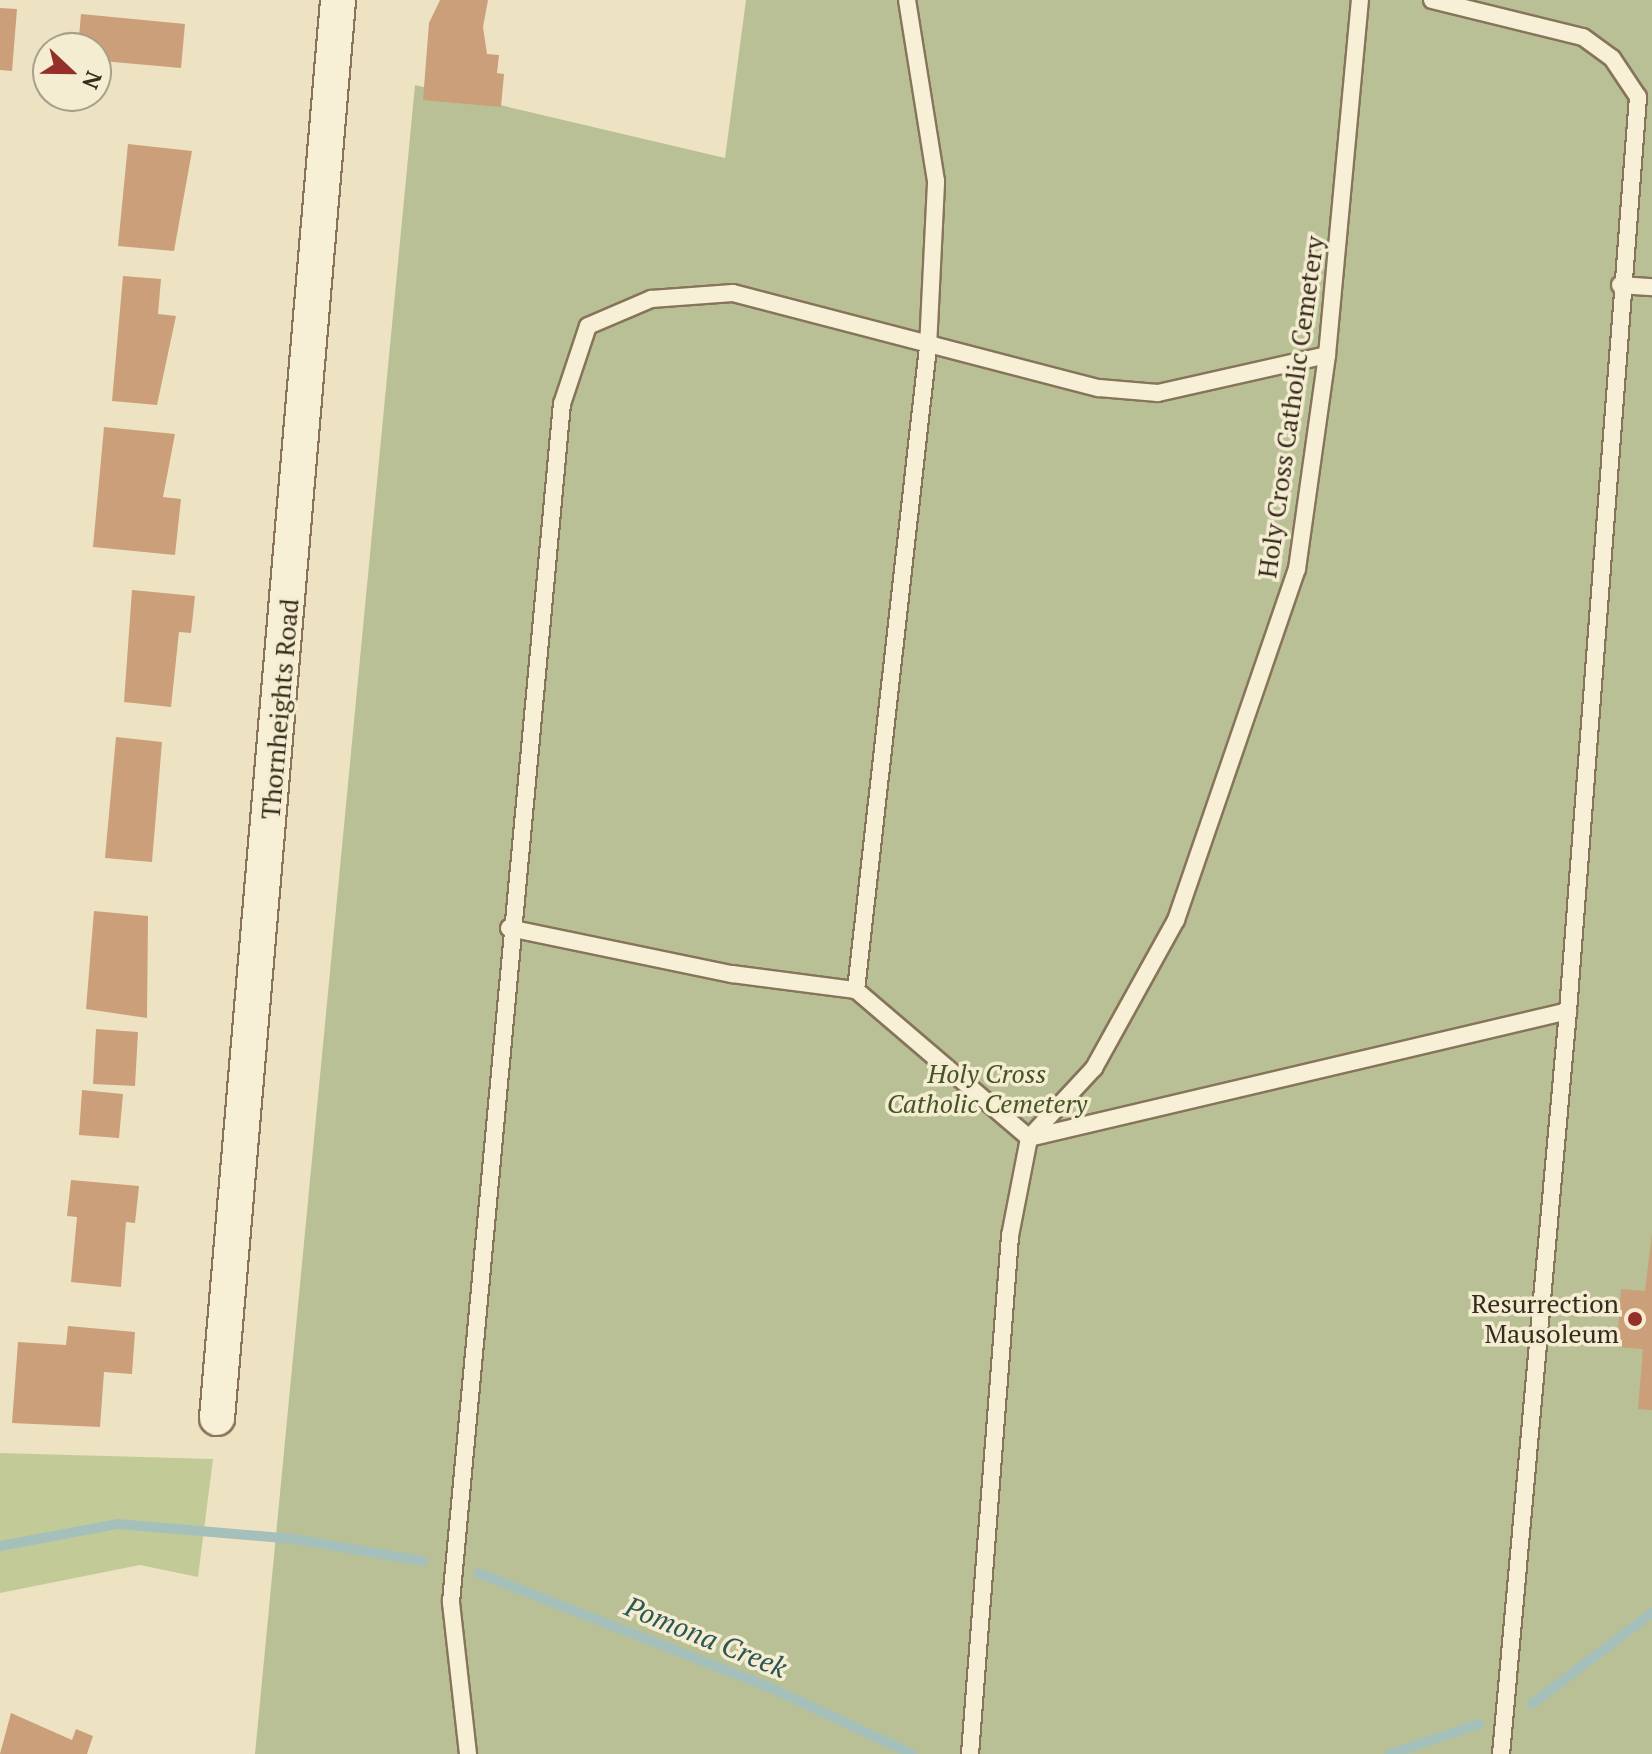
<!DOCTYPE html>
<style>
body{margin:0}
#map{position:relative;width:1652px;height:1754px;overflow:hidden;background:#ede3c2;font-family:"PT Serif",serif}
div>[style]{position:absolute}
.green>*{inset:0;background:#c2cb97}
.cemetery>*{inset:0;background:#b9c096}
.stream>*{height:10px;margin:-5px;padding:0 5px;transform-origin:5px;border-radius:5px;background:#a5c0ba}
.building>*{inset:0;background:#cb9f79}
.roads{filter:drop-shadow(2px 0 #87745a) drop-shadow(-2px 0 #87745a) drop-shadow(0 2px #87745a) drop-shadow(0 -2px #87745a)}
.service>*{height:16px;margin:-8px;padding:0 8px;transform-origin:8px;border-radius:8px;background:#f8f0d6}
.minor>*{height:34px;margin:-17px;padding:0 17px;transform-origin:17px;border-radius:17px;background:#f8f0d6}
.dots>*{width:22px;height:22px;translate:-50% -50%;box-sizing:border-box;border:4px solid #f5edd2;border-radius:50%}
span{translate:-50% -50%;white-space:nowrap;text-align:center;line-height:1.15;-webkit-text-stroke:7px #f5edd2;paint-order:stroke}
.street-label{font-size:26px;color:#372b1e}
.park-label{font-size:26px;color:#455325;font-style:italic}
.poi-label{font-size:26px;color:#372b1e}
.right{translate:-100% -50%;text-align:right}
.water-label{font-size:28px;color:#2d5756;font-style:italic}
.north{position:absolute;left:32px;top:32px;width:80px;height:80px;box-sizing:border-box;background:#f5edd2;border:2px solid #a99f8a;border-radius:50%;rotate:112deg;font-size:22px;font-weight:700;line-height:32px;text-align:center;color:#372b1e}
.north::after{content:'';display:block;margin:auto;width:28px;height:36px;background:#952f2a;clip-path:polygon(50% 0,100% 100%,50% 72%,0 100%)}
</style>
<div id="map">
<div class="green">
<i style="clip-path:polygon(0 1453px,213px 1459px,198px 1577px,140px 1565px,0 1593px)"></i>
</div>
<div class="cemetery">
<i style="clip-path:polygon(746px 0,1652px 0,1652px 1754px,255px 1754px,415px 85px,725px 158px)"></i>
</div>
<div class="stream">
<i style="left:0;top:1546px;width:119px;rotate:-10.6deg"></i>
<i style="left:117px;top:1524px;width:178px;rotate:4.8deg"></i>
<i style="left:294px;top:1539px;width:131px;rotate:9.7deg"></i>
<i style="left:478px;top:1573px;width:310px;rotate:21.4deg"></i>
<i style="left:767px;top:1686px;width:160px;rotate:25.1deg"></i>
<i style="left:1532px;top:1704px;width:151px;rotate:-37.2deg"></i>
<i style="left:1390px;top:1754px;width:94px;rotate:-18.6deg"></i>
</div>
<div class="building">
<i style="clip-path:polygon(440px 0,488px 0,483px 27px,487px 54px,499px 55px,497px 73px,504px 74px,501px 107px,423px 100px,429px 23px)"></i>
<i style="clip-path:polygon(0 8px,17px 9px,12px 71px,0 70px)"></i>
<i style="clip-path:polygon(81px 14px,185px 24px,181px 68px,102px 61px,96px 48px,78px 48px)"></i>
<i style="clip-path:polygon(128px 144px,192px 151px,174px 251px,118px 246px)"></i>
<i style="clip-path:polygon(123px 276px,161px 279px,158px 314px,176px 316px,157px 405px,112px 401px)"></i>
<i style="clip-path:polygon(104px 427px,175px 434px,163px 497px,181px 499px,175px 555px,93px 547px)"></i>
<i style="clip-path:polygon(132px 590px,195px 596px,191px 633px,179px 632px,171px 707px,124px 702px)"></i>
<i style="clip-path:polygon(116px 737px,162px 742px,152px 862px,105px 858px)"></i>
<i style="clip-path:polygon(94px 911px,148px 916px,147px 1018px,86px 1009px)"></i>
<i style="clip-path:polygon(96px 1029px,138px 1032px,135px 1086px,93px 1084px)"></i>
<i style="clip-path:polygon(82px 1090px,123px 1094px,119px 1138px,79px 1135px)"></i>
<i style="clip-path:polygon(71px 1180px,139px 1186px,135px 1223px,126px 1222px,121px 1287px,71px 1282px,77px 1217px,67px 1216px)"></i>
<i style="clip-path:polygon(1652px 1233px,1652px 1410px,1638px 1409px,1643px 1349px,1617px 1347px,1621px 1289px,1645px 1291px)"></i>
<i style="clip-path:polygon(68px 1326px,135px 1332px,132px 1374px,104px 1372px,100px 1427px,12px 1423px,18px 1342px,66px 1345px)"></i>
<i style="clip-path:polygon(11px 1713px,72px 1740px,76px 1729px,93px 1736px,87px 1754px,0 1754px)"></i>
</div>
<div class="roads">
<div class="service">
<i style="left:1432px;top:0;width:155px;rotate:13.8deg"></i>
<i style="left:1583px;top:37px;width:36px;rotate:36deg"></i>
<i style="left:1612px;top:58px;width:47px;rotate:56.3deg"></i>
<i style="left:1638px;top:97px;width:917px;rotate:94.38deg"></i>
<i style="left:1568px;top:1011px;width:746px;rotate:95.15deg"></i>
<i style="left:1620px;top:285px;width:32px;rotate:4deg"></i>
<i style="left:509px;top:928px;width:228px;rotate:11.7deg"></i>
<i style="left:732px;top:974px;width:125px;rotate:7.4deg"></i>
<i style="left:856px;top:990px;width:228px;rotate:40.5deg"></i>
<i style="left:1029px;top:1138px;width:554px;rotate:-13.26deg"></i>
<i style="left:856px;top:990px;width:647px;rotate:-83.61deg"></i>
<i style="left:928px;top:347px;width:166px;rotate:-87.2deg"></i>
<i style="left:936px;top:181px;width:183px;rotate:-99.1deg"></i>
<i style="left:468px;top:1754px;width:153px;rotate:-96.4deg"></i>
<i style="left:451px;top:1602px;width:1203px;rotate:-84.71deg"></i>
<i style="left:562px;top:404px;width:82px;rotate:-71.6deg"></i>
<i style="left:588px;top:326px;width:69px;rotate:-23.2deg"></i>
<i style="left:651px;top:299px;width:82px;rotate:-4.2deg"></i>
<i style="left:733px;top:293px;width:378px;rotate:14.6deg"></i>
<i style="left:1099px;top:388px;width:59px;rotate:4.8deg"></i>
<i style="left:1158px;top:393px;width:173px;rotate:-12.7deg"></i>
<i style="left:970px;top:1754px;width:520px;rotate:-85.58deg"></i>
<i style="left:1010px;top:1236px;width:100px;rotate:-79deg"></i>
<i style="left:1029px;top:1138px;width:96px;rotate:-47.1deg"></i>
<i style="left:1094px;top:1068px;width:169px;rotate:-61deg"></i>
<i style="left:1176px;top:920px;width:371px;rotate:-71deg"></i>
<i style="left:1297px;top:569px;width:216px;rotate:-82deg"></i>
<i style="left:1327px;top:355px;width:357px;rotate:-84.7deg"></i>
</div>
<div class="minor">
<i style="left:217px;top:1418px;width:1423px;rotate:-85.12deg"></i>
</div>
</div>
<div class="dots">
<i style="left:1635px;top:1319px;background:#952f2a"></i>
</div>
<div class="street-label">
<span style="left:1291px;top:407px;rotate:-82deg">Holy Cross Catholic Cemetery</span>
<span style="left:280px;top:709px;rotate:-85deg">Thornheights Road</span>
</div>
<div class="park-label">
<span style="left:987px;top:1089px">Holy Cross<br>Catholic Cemetery</span>
</div>
<div class="poi-label">
<span class="right" style="left:1619px;top:1319px">Resurrection<br>Mausoleum</span>
</div>
<div class="water-label">
<span style="left:706px;top:1637px;rotate:22deg">Pomona Creek</span>
</div>
<div class="north">N</div>
</div>
